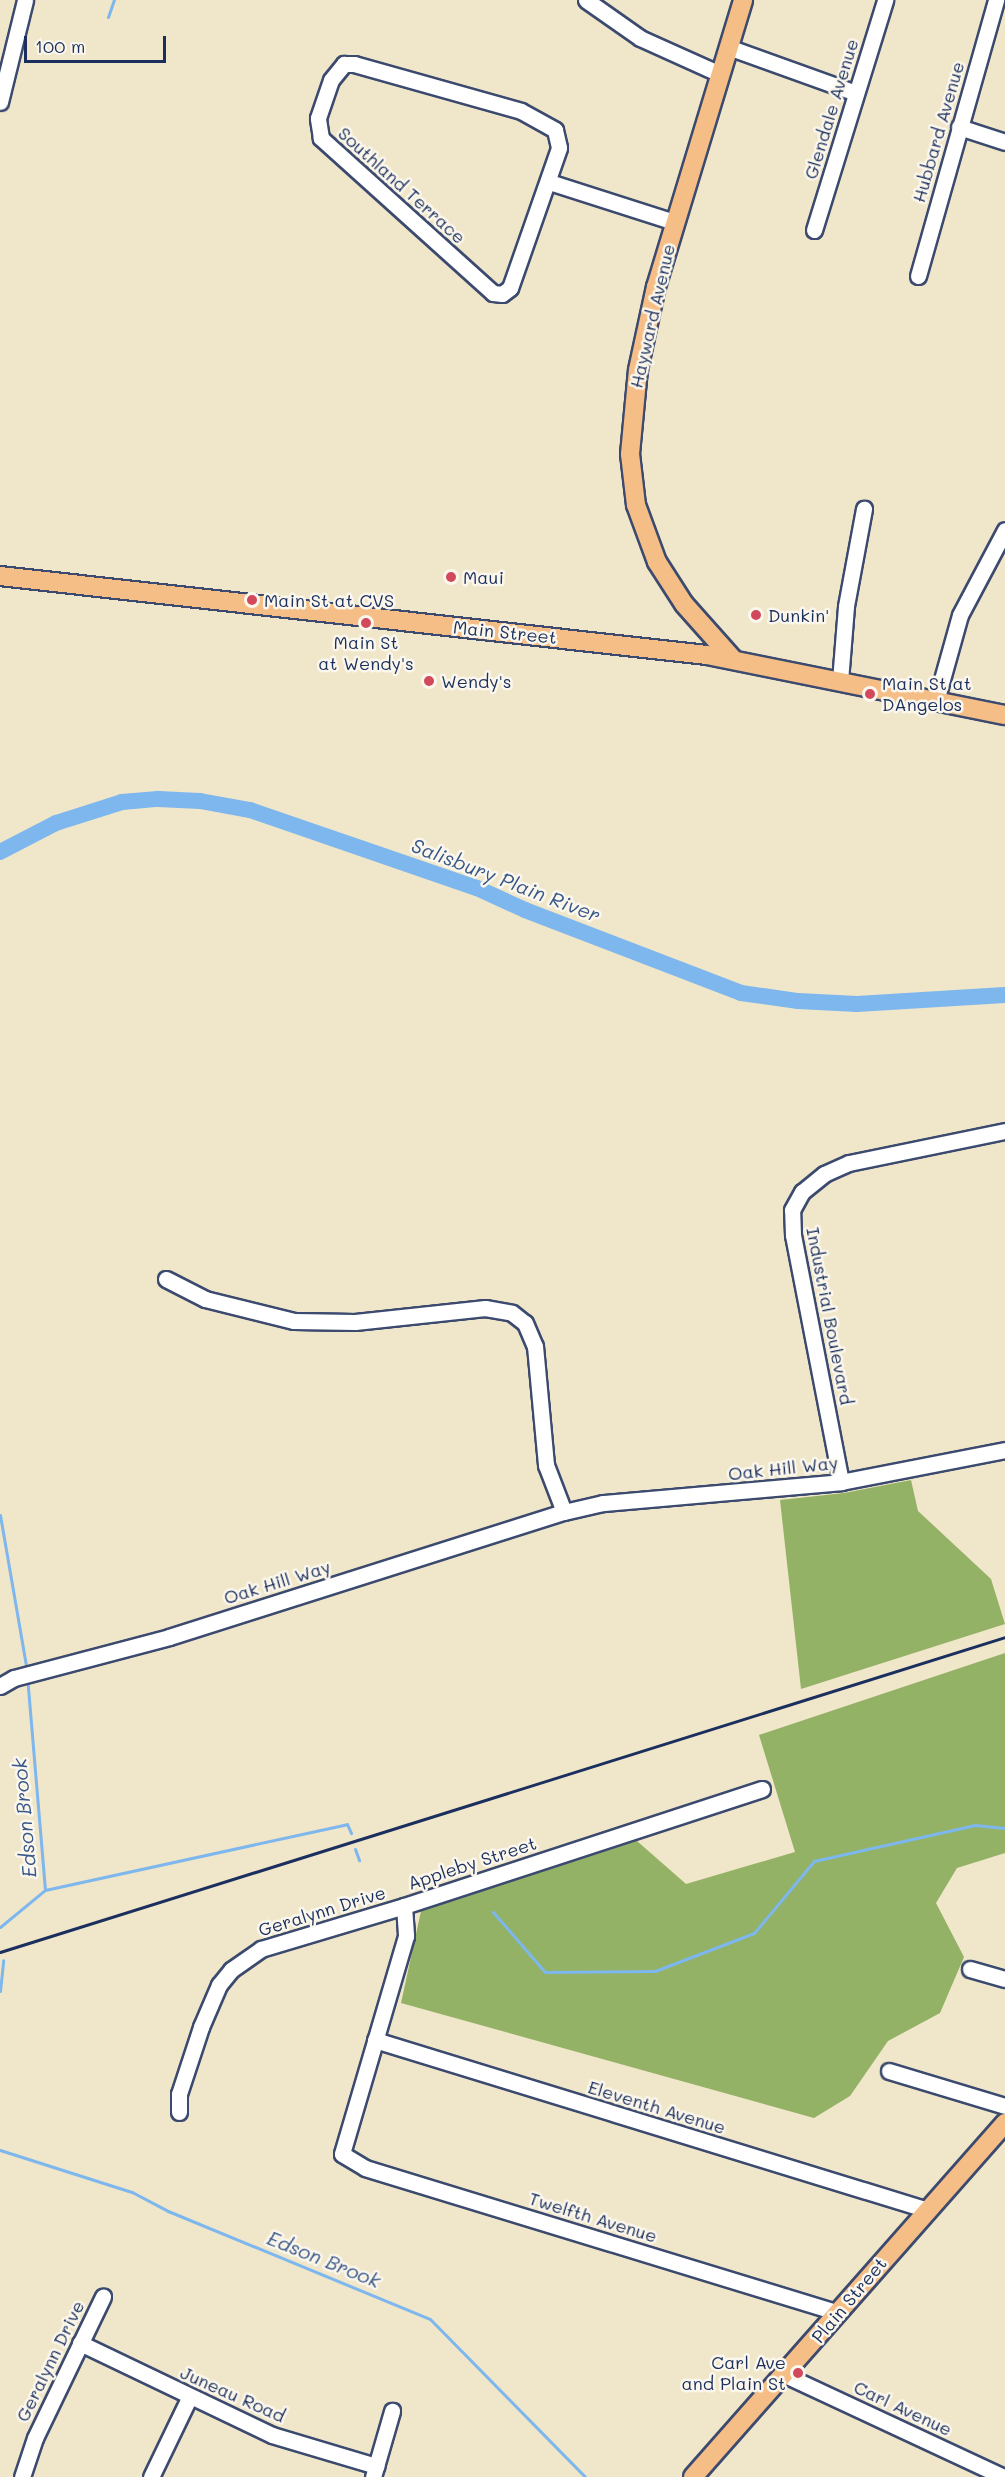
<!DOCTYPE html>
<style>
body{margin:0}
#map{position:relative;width:1005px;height:2477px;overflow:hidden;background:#f0e6ca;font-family:Mali,sans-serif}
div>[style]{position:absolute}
.forest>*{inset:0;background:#93b265}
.stream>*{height:3px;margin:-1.5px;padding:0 1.5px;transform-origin:1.5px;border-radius:1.5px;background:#7db7ee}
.river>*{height:16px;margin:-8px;padding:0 8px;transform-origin:8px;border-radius:8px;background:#7db7ee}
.roads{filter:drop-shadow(2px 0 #3b4a6e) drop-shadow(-2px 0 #3b4a6e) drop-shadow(0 2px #3b4a6e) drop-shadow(0 -2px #3b4a6e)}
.minor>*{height:15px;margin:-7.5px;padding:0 7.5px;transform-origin:7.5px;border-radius:7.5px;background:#fff}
.major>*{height:18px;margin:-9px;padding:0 9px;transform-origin:9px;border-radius:9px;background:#f6be87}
.rail>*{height:3px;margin:-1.5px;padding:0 1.5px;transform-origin:1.5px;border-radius:1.5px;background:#1b2f5e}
.dots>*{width:16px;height:16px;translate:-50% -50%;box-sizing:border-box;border:3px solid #fbf7ec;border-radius:50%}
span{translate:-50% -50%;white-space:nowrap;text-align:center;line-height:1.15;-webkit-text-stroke:5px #fbf7ec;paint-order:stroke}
.street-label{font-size:18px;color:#1b2f5e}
.poi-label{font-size:18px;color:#1b2f5e}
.left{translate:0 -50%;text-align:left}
.right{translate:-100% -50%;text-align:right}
.water-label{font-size:20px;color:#385889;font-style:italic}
.scale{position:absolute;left:24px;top:36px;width:142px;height:27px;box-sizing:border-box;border:3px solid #1b2f5e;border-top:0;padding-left:8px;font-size:18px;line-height:21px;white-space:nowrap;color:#1b2f5e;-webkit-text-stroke:4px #fbf7ec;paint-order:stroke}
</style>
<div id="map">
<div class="forest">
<i style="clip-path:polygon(911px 1480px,918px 1511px,991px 1579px,1005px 1624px,801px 1689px,780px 1500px,844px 1493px)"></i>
<i style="clip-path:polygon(1005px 1653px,1005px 1853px,957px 1868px,936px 1903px,964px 1957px,940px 2013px,888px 2041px,850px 2096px,814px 2118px,401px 2003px,421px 1911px,637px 1841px,686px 1884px,795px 1852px,759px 1735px)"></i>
</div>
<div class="stream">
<i style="left:108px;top:17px;width:18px;rotate:-71deg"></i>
<i style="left:0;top:1515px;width:153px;rotate:80.2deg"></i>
<i style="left:355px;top:1849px;width:12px;rotate:70deg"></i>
<i style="left:45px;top:1890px;width:309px;rotate:-12.3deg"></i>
<i style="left:347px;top:1824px;width:10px;rotate:66deg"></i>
<i style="left:493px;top:1912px;width:79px;rotate:49.1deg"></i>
<i style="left:545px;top:1972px;width:110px;rotate:-0.5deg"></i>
<i style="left:655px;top:1971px;width:106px;rotate:-21deg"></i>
<i style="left:754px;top:1933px;width:94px;rotate:-50.2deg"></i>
<i style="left:814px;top:1861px;width:165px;rotate:-12.6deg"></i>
<i style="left:975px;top:1825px;width:30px;rotate:6deg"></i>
<i style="left:0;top:1927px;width:58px;rotate:-39.4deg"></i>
<i style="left:45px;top:1890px;width:205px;rotate:-94.8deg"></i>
<i style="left:0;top:1991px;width:31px;rotate:-84deg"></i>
<i style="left:0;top:2150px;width:139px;rotate:17.7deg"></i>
<i style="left:132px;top:2192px;width:41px;rotate:27.8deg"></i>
<i style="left:168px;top:2211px;width:283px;rotate:22.4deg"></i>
<i style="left:430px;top:2319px;width:221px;rotate:45.5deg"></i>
</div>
<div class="river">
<i style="left:0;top:852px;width:63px;rotate:-27.4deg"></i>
<i style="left:56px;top:823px;width:69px;rotate:-17.7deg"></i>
<i style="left:122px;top:802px;width:36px;rotate:-5deg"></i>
<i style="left:158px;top:799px;width:42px;rotate:2.7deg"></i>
<i style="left:200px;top:801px;width:51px;rotate:10.2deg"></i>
<i style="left:250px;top:810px;width:240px;rotate:19deg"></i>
<i style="left:477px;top:888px;width:53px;rotate:24.6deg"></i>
<i style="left:525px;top:910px;width:231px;rotate:21deg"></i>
<i style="left:741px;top:993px;width:58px;rotate:8deg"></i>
<i style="left:798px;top:1001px;width:59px;rotate:2.9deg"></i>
<i style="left:857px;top:1004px;width:148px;rotate:-3.5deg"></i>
</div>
<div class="roads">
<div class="minor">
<i style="left:586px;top:0;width:66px;rotate:35.1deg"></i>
<i style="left:640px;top:38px;width:88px;rotate:24.2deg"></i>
<i style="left:728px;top:47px;width:136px;rotate:19.8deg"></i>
<i style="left:344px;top:64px;width:10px"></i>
<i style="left:354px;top:64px;width:173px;rotate:15.7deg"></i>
<i style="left:521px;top:111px;width:39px;rotate:29deg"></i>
<i style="left:555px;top:130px;width:18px;rotate:77deg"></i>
<i style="left:559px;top:148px;width:148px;rotate:109.3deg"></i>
<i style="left:510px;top:288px;width:10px;rotate:143deg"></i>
<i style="left:502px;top:294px;width:9px;rotate:-174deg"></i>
<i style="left:493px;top:293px;width:232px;rotate:-138deg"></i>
<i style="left:321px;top:138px;width:20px;rotate:-99deg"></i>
<i style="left:318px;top:118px;width:40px;rotate:-71.1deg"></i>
<i style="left:331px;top:80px;width:21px;rotate:-51deg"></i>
<i style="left:0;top:102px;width:105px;rotate:-76.2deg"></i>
<i style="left:959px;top:127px;width:48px;rotate:18.1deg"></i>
<i style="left:549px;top:182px;width:131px;rotate:17.7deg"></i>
<i style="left:814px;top:230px;width:241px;rotate:-72.8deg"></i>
<i style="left:918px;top:276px;width:287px;rotate:-74.2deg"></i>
<i style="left:840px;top:681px;width:75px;rotate:-85.4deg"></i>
<i style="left:846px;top:606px;width:99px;rotate:-79.5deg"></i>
<i style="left:936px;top:701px;width:89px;rotate:-74.4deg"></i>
<i style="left:960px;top:615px;width:96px;rotate:-62.1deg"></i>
<i style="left:166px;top:1279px;width:44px;rotate:27.1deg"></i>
<i style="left:205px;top:1299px;width:92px;rotate:13.9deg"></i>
<i style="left:294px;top:1321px;width:61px;rotate:0.9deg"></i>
<i style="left:355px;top:1322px;width:131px;rotate:-6.1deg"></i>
<i style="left:485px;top:1308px;width:27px;rotate:10deg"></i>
<i style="left:512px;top:1313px;width:16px;rotate:38deg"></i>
<i style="left:525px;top:1323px;width:25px;rotate:67deg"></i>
<i style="left:535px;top:1346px;width:120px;rotate:84.7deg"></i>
<i style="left:546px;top:1465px;width:50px;rotate:69deg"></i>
<i style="left:841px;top:1482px;width:252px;rotate:-101deg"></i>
<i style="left:793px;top:1235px;width:25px;rotate:-92deg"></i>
<i style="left:792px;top:1210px;width:21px;rotate:-61deg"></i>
<i style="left:802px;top:1192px;width:28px;rotate:-39deg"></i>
<i style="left:824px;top:1174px;width:27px;rotate:-24deg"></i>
<i style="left:849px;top:1163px;width:159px;rotate:-11.6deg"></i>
<i style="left:0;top:1686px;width:16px;rotate:-30deg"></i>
<i style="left:14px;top:1678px;width:160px;rotate:-14.8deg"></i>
<i style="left:169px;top:1637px;width:414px;rotate:-17.6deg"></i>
<i style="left:564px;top:1512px;width:40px;rotate:-13deg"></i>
<i style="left:603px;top:1503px;width:239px;rotate:-5deg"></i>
<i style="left:841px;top:1482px;width:167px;rotate:-11deg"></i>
<i style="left:762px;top:1789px;width:377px;rotate:161.9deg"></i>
<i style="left:404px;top:1906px;width:30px;rotate:86deg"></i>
<i style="left:406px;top:1936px;width:227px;rotate:106.4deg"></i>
<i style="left:342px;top:2154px;width:27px;rotate:31deg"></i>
<i style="left:365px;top:2168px;width:493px;rotate:17deg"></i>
<i style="left:970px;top:1969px;width:36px;rotate:16deg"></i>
<i style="left:375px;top:2040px;width:579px;rotate:17.09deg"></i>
<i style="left:889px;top:2071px;width:121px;rotate:16.8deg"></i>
<i style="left:179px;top:2112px;width:18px;rotate:-90deg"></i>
<i style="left:179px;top:2094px;width:71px;rotate:-71.8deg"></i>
<i style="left:201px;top:2027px;width:46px;rotate:-66.8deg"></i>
<i style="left:219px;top:1985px;width:19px;rotate:-51deg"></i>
<i style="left:231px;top:1970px;width:37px;rotate:-35deg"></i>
<i style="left:261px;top:1949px;width:149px;rotate:-16.7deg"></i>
<i style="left:80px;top:2343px;width:213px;rotate:25.6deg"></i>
<i style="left:272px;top:2435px;width:109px;rotate:16.6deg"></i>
<i style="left:785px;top:2375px;width:242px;rotate:25deg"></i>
<i style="left:22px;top:2477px;width:41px;rotate:-71.6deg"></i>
<i style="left:35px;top:2438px;width:157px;rotate:-64.3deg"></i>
<i style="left:151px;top:2477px;width:88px;rotate:-64.3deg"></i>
<i style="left:373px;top:2477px;width:69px;rotate:-73.9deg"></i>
</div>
<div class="major">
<i style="left:0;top:576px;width:711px;rotate:6.38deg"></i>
<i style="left:707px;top:655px;width:304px;rotate:11.4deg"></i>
<i style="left:732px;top:658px;width:72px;rotate:-131.6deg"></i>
<i style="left:684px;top:604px;width:50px;rotate:-122.7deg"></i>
<i style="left:657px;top:562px;width:61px;rotate:-110.2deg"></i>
<i style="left:636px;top:505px;width:51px;rotate:-96.7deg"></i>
<i style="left:630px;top:454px;width:84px;rotate:-84.6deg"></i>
<i style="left:638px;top:370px;width:85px;rotate:-77.8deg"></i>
<i style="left:656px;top:287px;width:300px;rotate:-73.1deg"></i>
<i style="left:693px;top:2477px;width:472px;rotate:-48.6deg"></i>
</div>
</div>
<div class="rail">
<i style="left:0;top:1952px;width:1053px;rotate:-17.4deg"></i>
</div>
<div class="dots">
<i style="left:451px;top:577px;background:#d1495b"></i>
<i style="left:252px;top:600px;background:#d1495b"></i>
<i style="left:756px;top:615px;background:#d1495b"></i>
<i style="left:366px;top:623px;background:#d1495b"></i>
<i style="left:429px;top:681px;background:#d1495b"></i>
<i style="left:870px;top:694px;background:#d1495b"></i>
<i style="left:798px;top:2373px;background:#d1495b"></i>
</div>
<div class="street-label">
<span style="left:831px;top:109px;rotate:-73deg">Glendale Avenue</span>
<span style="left:938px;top:132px;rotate:-74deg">Hubbard Avenue</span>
<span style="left:402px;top:185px;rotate:42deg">Southland Terrace</span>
<span style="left:652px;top:316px;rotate:-77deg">Hayward Avenue</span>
<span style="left:505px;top:632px;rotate:6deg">Main Street</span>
<span style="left:830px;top:1316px;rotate:79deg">Industrial Boulevard</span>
<span style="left:783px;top:1468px;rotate:-6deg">Oak Hill Way</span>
<span style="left:277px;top:1582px;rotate:-17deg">Oak Hill Way</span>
<span style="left:472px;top:1863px;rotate:-18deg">Appleby Street</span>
<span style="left:322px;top:1911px;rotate:-17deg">Geralynn Drive</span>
<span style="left:657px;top:2107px;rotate:17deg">Eleventh Avenue</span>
<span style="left:593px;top:2217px;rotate:17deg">Twelfth Avenue</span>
<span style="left:849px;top:2300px;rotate:-50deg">Plain Street</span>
<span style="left:50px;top:2361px;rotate:-64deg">Geralynn Drive</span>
<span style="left:233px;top:2394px;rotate:24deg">Juneau Road</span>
<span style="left:903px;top:2408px;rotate:25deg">Carl Avenue</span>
</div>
<div class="poi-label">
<span class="left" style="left:463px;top:577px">Maui</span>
<span class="left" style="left:264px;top:600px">Main St at CVS</span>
<span class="left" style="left:768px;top:615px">Dunkin'</span>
<span style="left:366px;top:653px">Main St<br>at Wendy's</span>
<span class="left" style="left:441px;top:681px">Wendy's</span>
<span class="left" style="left:882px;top:694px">Main St at<br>DAngelos</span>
<span class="right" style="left:786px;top:2373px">Carl Ave<br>and Plain St</span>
</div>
<div class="water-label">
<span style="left:506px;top:880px;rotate:21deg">Salisbury Plain River</span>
<span style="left:24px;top:1818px;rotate:-95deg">Edson Brook</span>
<span style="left:324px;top:2259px;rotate:22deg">Edson Brook</span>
</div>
<div class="scale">100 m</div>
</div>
